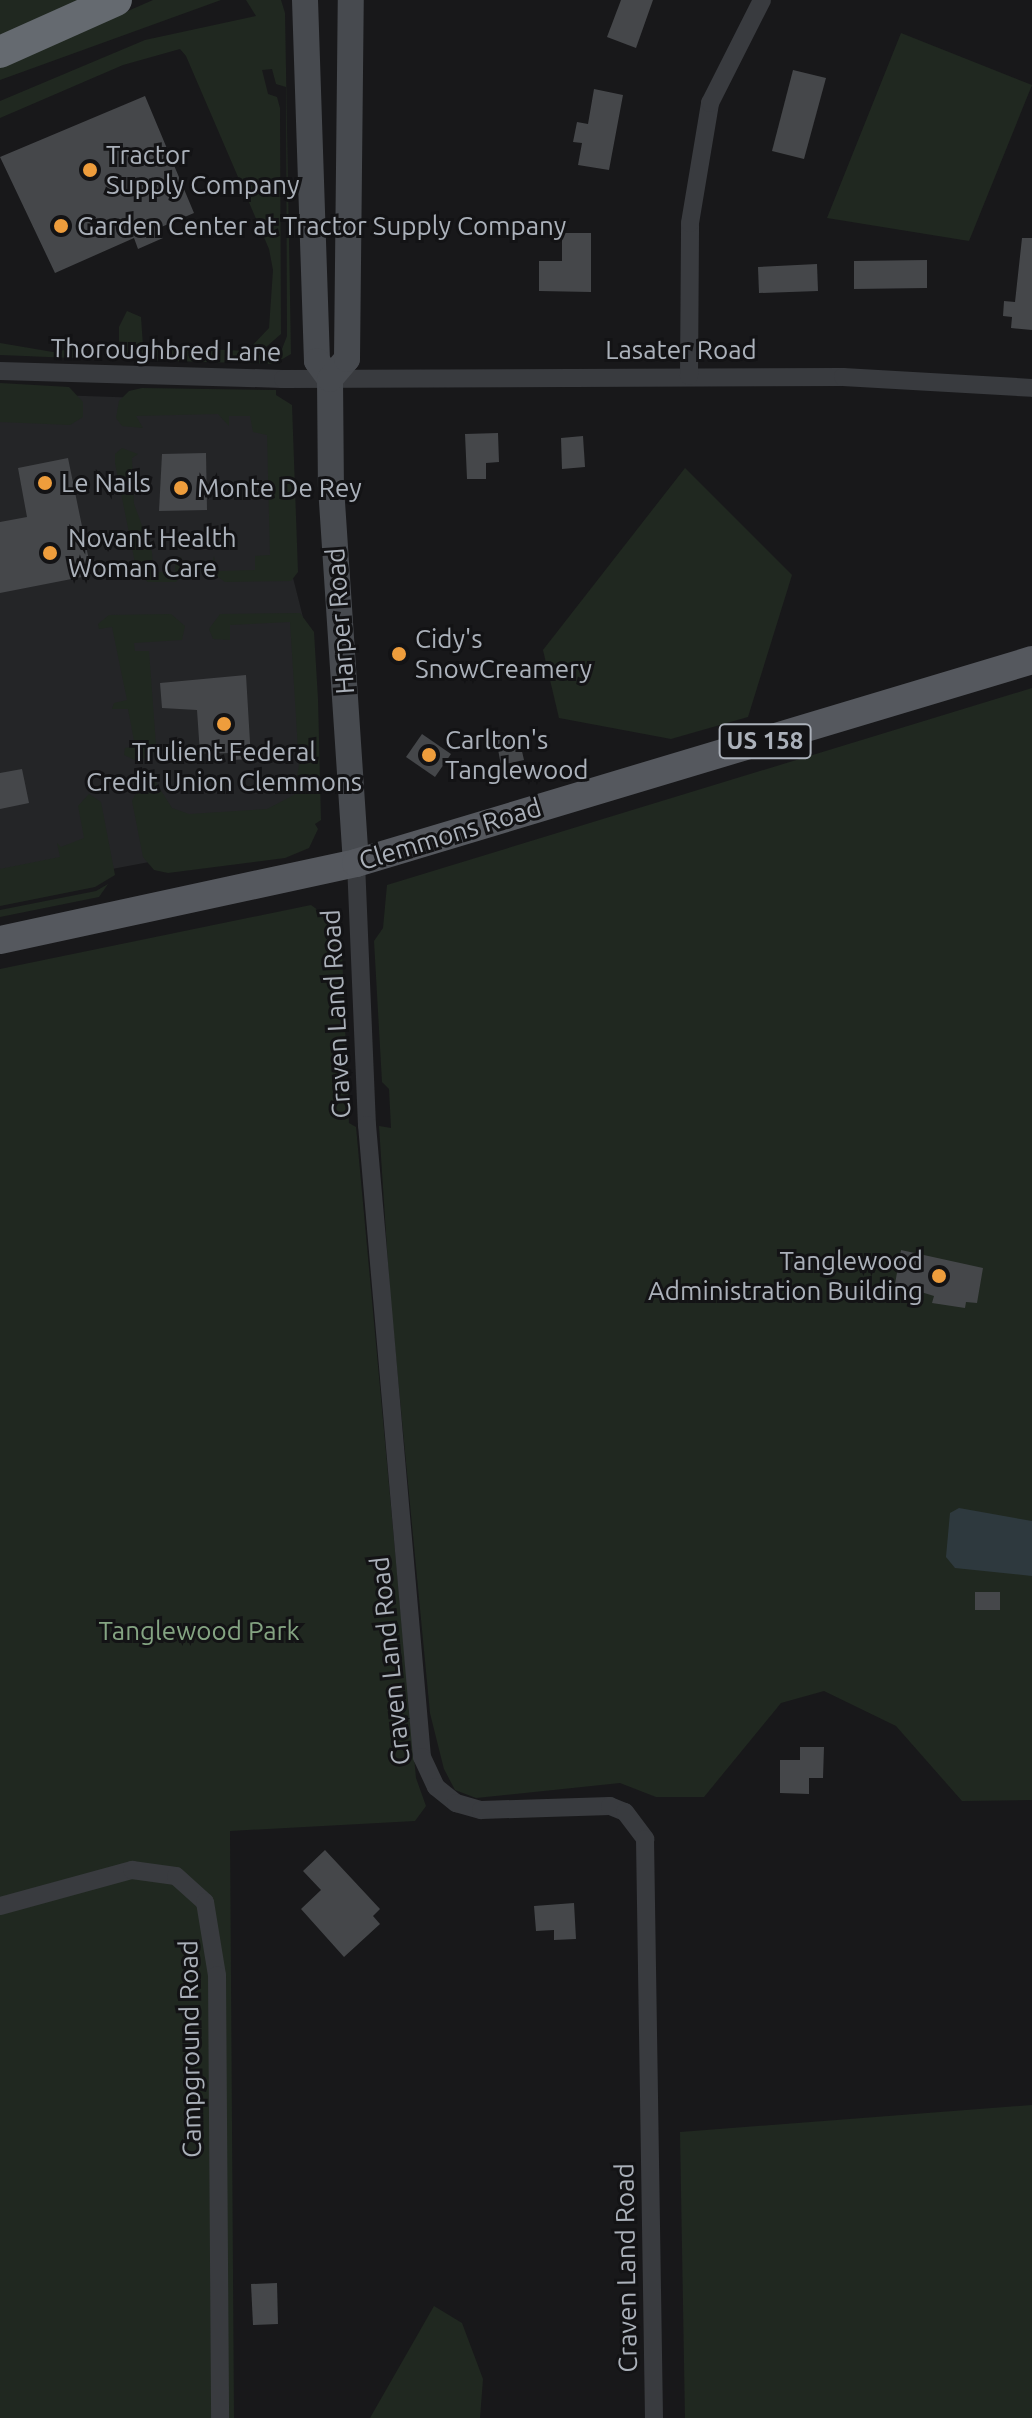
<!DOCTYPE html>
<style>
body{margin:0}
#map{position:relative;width:1032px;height:2418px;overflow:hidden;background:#18181a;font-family:Ubuntu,sans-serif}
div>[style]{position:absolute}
.built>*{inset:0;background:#242527}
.green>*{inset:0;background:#202820}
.water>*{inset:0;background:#2e393e}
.building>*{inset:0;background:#45474a}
.minor>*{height:18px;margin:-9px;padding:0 9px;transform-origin:9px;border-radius:9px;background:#393b3f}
.secondary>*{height:26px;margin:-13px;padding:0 13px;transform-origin:13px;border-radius:13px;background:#474a4f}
.primary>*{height:28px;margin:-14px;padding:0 14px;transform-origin:14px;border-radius:14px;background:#55585e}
.motorway>*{height:32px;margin:-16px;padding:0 16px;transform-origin:16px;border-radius:16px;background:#656a70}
.dots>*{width:22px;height:22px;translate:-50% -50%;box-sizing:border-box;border:4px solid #131315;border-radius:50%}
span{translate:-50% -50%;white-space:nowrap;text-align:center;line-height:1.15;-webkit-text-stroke:6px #131315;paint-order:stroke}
.shield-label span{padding:2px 6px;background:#131315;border:2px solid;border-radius:6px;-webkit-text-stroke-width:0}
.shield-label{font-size:24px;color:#abb1ba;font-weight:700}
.poi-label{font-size:26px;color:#abb1ba}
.left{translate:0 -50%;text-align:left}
.right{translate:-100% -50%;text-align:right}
.street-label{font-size:26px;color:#abb1ba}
.park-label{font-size:26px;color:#84a482}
</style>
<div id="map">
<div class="built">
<i style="clip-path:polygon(0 393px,282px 403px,290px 566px,308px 637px,299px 834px,0 890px)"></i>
</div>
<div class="green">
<i style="clip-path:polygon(0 0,90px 0,0 39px)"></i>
<i style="clip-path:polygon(153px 0,221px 0,0 80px,0 67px)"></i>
<i style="clip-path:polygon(evenodd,246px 0,281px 0,285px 13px,291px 354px,274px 364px,140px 360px,119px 348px,119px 327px,127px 311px,141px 317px,143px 346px,247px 351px,269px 328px,273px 270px,269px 249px,186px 56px,180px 49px,123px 65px,0 118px,0 101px,145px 40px,256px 16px,246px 0,272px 69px,276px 84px,286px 87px,287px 336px,282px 349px,268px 359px,258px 354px,281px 334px,280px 108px,277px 97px,268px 94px,262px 70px,272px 69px)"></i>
<i style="clip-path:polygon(901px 33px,1032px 85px,969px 241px,827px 218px)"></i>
<i style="clip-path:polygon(0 343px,53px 352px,88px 346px,87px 350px,78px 351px,73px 358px,0 355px)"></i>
<i style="clip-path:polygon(0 383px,69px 387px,83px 402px,83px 417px,70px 425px,0 422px)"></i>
<i style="clip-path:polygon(142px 388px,276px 390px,276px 395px,292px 405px,298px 572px,291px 581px,225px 582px,210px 571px,214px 556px,217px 571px,255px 570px,255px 556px,270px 555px,267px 435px,253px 432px,250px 416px,229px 416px,229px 426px,218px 414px,136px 416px,143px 428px,122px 426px,116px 418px,119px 401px,129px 391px)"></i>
<i style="clip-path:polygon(122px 448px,138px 454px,132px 458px,134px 504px,152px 552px,153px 572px,175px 572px,175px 558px,181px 557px,185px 571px,176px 582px,148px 582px,137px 573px,115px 463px,115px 454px)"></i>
<i style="clip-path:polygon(685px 468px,792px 575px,748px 717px,671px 739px,559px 718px,543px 650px)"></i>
<i style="clip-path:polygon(300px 613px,314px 632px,318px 699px,321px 820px,315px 824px,318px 829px,309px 848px,285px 858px,168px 873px,154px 870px,143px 857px,132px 801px,141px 784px,155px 781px,172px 808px,189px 814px,267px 809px,294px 795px,299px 765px,290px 622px,230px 625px,230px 640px,213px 639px,209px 629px,220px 614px)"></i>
<i style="clip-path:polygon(171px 614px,185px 626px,182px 640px,134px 643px,135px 651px,149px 651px,156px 745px,152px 755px,137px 761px,124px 755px,125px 748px,135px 746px,128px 709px,112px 709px,114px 703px,127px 700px,112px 627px,99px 629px,98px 624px,109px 615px)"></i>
<i style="clip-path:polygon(1032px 688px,1032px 1800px,962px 1801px,896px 1726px,824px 1691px,781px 1703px,704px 1797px,656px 1797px,620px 1783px,476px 1798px,455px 1790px,444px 1769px,430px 1713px,390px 1295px,379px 1126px,391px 1128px,389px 1089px,382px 1082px,374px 941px,383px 928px,387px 885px)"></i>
<i style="clip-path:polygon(89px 794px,101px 802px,115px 875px,95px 887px,0 906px,0 869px,60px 857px,57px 843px,61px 847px,84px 838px,78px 806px)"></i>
<i style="clip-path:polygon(108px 884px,99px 897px,0 917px,0 910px,96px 891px)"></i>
<i style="clip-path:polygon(311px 905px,341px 927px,349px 1123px,356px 1127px,416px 1778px,426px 1806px,415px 1821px,230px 1831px,234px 2418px,0 2418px,0 969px)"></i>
<i style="clip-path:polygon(1032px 2105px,1032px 2418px,685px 2418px,680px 2132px)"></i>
<i style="clip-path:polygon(434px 2306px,462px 2323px,483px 2379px,480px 2418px,370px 2418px)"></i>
</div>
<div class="water">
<i style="clip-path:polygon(959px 1508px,1032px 1521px,1032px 1576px,955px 1568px,946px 1557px,950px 1513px)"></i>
</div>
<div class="building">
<i style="clip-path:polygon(621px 0,653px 0,636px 48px,607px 37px)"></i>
<i style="clip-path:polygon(793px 70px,826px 78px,804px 159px,772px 151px)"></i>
<i style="clip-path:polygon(594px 89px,623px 95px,609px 170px,578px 165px,582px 143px,573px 142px,577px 122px,588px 124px)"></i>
<i style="clip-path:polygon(145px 96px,194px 213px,159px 228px,163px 238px,138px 249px,134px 238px,55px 273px,0 157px)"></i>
<i style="clip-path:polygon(562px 233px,591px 233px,591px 292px,539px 291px,539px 261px,562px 261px)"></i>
<i style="clip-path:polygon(1022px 238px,1032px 238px,1032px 330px,1011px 328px,1012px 317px,1003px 316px,1004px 301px,1015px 302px)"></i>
<i style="clip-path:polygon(927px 260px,927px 288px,854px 289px,854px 261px)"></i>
<i style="clip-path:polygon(817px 264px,818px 291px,759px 293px,758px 267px)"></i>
<i style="clip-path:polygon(498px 433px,499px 462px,486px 463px,486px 479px,467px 479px,465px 434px)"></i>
<i style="clip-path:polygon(583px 436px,585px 467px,562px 469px,561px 438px)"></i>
<i style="clip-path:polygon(206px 453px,207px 510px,159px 511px,162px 454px)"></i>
<i style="clip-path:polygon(68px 458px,92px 575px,0 593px,0 522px,27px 517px,18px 468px)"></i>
<i style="clip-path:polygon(246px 675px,251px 759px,232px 760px,231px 753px,200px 754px,197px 710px,162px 708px,160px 683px)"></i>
<i style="clip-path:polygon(422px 734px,451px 754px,435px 777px,406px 757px)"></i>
<i style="clip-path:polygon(518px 734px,524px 760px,501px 765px,496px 739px)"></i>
<i style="clip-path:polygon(22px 769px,29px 803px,0 809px,0 773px)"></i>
<i style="clip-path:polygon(901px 1250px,983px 1268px,977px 1303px,966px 1302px,965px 1308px,932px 1303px,934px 1296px,895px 1284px)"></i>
<i style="clip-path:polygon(975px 1592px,1000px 1592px,1000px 1610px,975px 1610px)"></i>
<i style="clip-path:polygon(800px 1747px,824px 1747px,823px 1778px,809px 1778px,809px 1794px,780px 1793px,780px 1760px,800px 1760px)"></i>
<i style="clip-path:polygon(325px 1850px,380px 1909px,373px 1916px,380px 1924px,344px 1957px,301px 1909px,321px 1890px,303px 1871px)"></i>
<i style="clip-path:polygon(574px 1903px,576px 1939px,554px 1940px,554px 1930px,536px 1931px,534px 1906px)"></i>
<i style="clip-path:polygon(277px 2283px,278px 2324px,253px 2325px,251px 2284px)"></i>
</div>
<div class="minor">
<i style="left:0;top:371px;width:283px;rotate:1.6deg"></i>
<i style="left:283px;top:379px;width:560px;rotate:-0.2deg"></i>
<i style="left:843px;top:377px;width:189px;rotate:3.3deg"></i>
<i style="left:689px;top:376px;width:153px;rotate:-89.6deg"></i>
<i style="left:690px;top:223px;width:122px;rotate:-80.5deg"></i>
<i style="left:710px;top:103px;width:115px;rotate:-63.2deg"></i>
<i style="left:356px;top:863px;width:262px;rotate:87.6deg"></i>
<i style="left:367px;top:1125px;width:634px;rotate:85.03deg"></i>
<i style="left:422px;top:1757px;width:33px;rotate:65deg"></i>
<i style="left:436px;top:1787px;width:26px;rotate:39deg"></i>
<i style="left:456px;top:1803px;width:26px;rotate:16deg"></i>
<i style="left:481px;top:1810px;width:129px;rotate:-1.8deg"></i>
<i style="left:610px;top:1806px;width:16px;rotate:22deg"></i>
<i style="left:625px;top:1812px;width:34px;rotate:53deg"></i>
<i style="left:645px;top:1839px;width:579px;rotate:89.11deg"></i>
<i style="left:0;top:1906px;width:137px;rotate:-15.3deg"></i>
<i style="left:132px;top:1870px;width:44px;rotate:7.8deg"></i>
<i style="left:176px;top:1876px;width:39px;rotate:42deg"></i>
<i style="left:205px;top:1902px;width:74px;rotate:80.7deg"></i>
<i style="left:217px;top:1975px;width:443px;rotate:89.6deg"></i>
</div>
<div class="secondary">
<i style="left:305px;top:0;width:361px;rotate:88.1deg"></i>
<i style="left:317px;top:361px;width:22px;rotate:54deg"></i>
<i style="left:330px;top:379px;width:108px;rotate:89.5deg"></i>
<i style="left:331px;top:487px;width:377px;rotate:86.2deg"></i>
<i style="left:330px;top:379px;width:26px;rotate:-50deg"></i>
<i style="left:347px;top:359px;width:359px;rotate:-89.4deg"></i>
</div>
<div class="primary">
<i style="left:0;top:940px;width:364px;rotate:-12.2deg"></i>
<i style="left:356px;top:863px;width:706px;rotate:-16.71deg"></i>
</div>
<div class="motorway">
<i style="left:0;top:52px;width:127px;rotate:-24.1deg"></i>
</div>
<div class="dots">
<i style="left:90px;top:170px;background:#ee9d3c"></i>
<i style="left:61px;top:226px;background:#ee9d3c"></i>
<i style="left:45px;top:483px;background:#ee9d3c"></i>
<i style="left:181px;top:488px;background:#ee9d3c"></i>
<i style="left:50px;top:553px;background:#ee9d3c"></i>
<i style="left:399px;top:654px;background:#ee9d3c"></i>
<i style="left:224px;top:724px;background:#ee9d3c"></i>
<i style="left:429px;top:755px;background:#ee9d3c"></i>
<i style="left:939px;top:1276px;background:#ee9d3c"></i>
</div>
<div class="shield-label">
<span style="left:765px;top:741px">US 158</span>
</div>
<div class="poi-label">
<span class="left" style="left:106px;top:170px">Tractor<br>Supply Company</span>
<span class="left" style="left:77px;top:226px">Garden Center at Tractor Supply Company</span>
<span class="left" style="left:61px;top:483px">Le Nails</span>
<span class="left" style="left:197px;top:488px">Monte De Rey</span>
<span class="left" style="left:68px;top:553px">Novant Health<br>Woman Care</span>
<span class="left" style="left:415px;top:654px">Cidy's<br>SnowCreamery</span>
<span class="left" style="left:445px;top:755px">Carlton's<br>Tanglewood</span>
<span style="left:224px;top:767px">Trulient Federal<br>Credit Union Clemmons</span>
<span class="right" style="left:923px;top:1276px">Tanglewood<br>Administration Building</span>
</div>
<div class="street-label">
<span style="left:166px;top:350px;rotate:1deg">Thoroughbred Lane</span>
<span style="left:681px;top:350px">Lasater Road</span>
<span style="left:340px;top:621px;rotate:-94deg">Harper Road</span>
<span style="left:450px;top:834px;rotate:-17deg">Clemmons Road</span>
<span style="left:336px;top:1014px;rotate:-93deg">Craven Land Road</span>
<span style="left:390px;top:1661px;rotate:-96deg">Craven Land Road</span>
<span style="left:190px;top:2049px;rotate:-91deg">Campground Road</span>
<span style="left:626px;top:2268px;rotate:-91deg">Craven Land Road</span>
</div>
<div class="park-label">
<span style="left:199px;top:1631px">Tanglewood Park</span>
</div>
</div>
